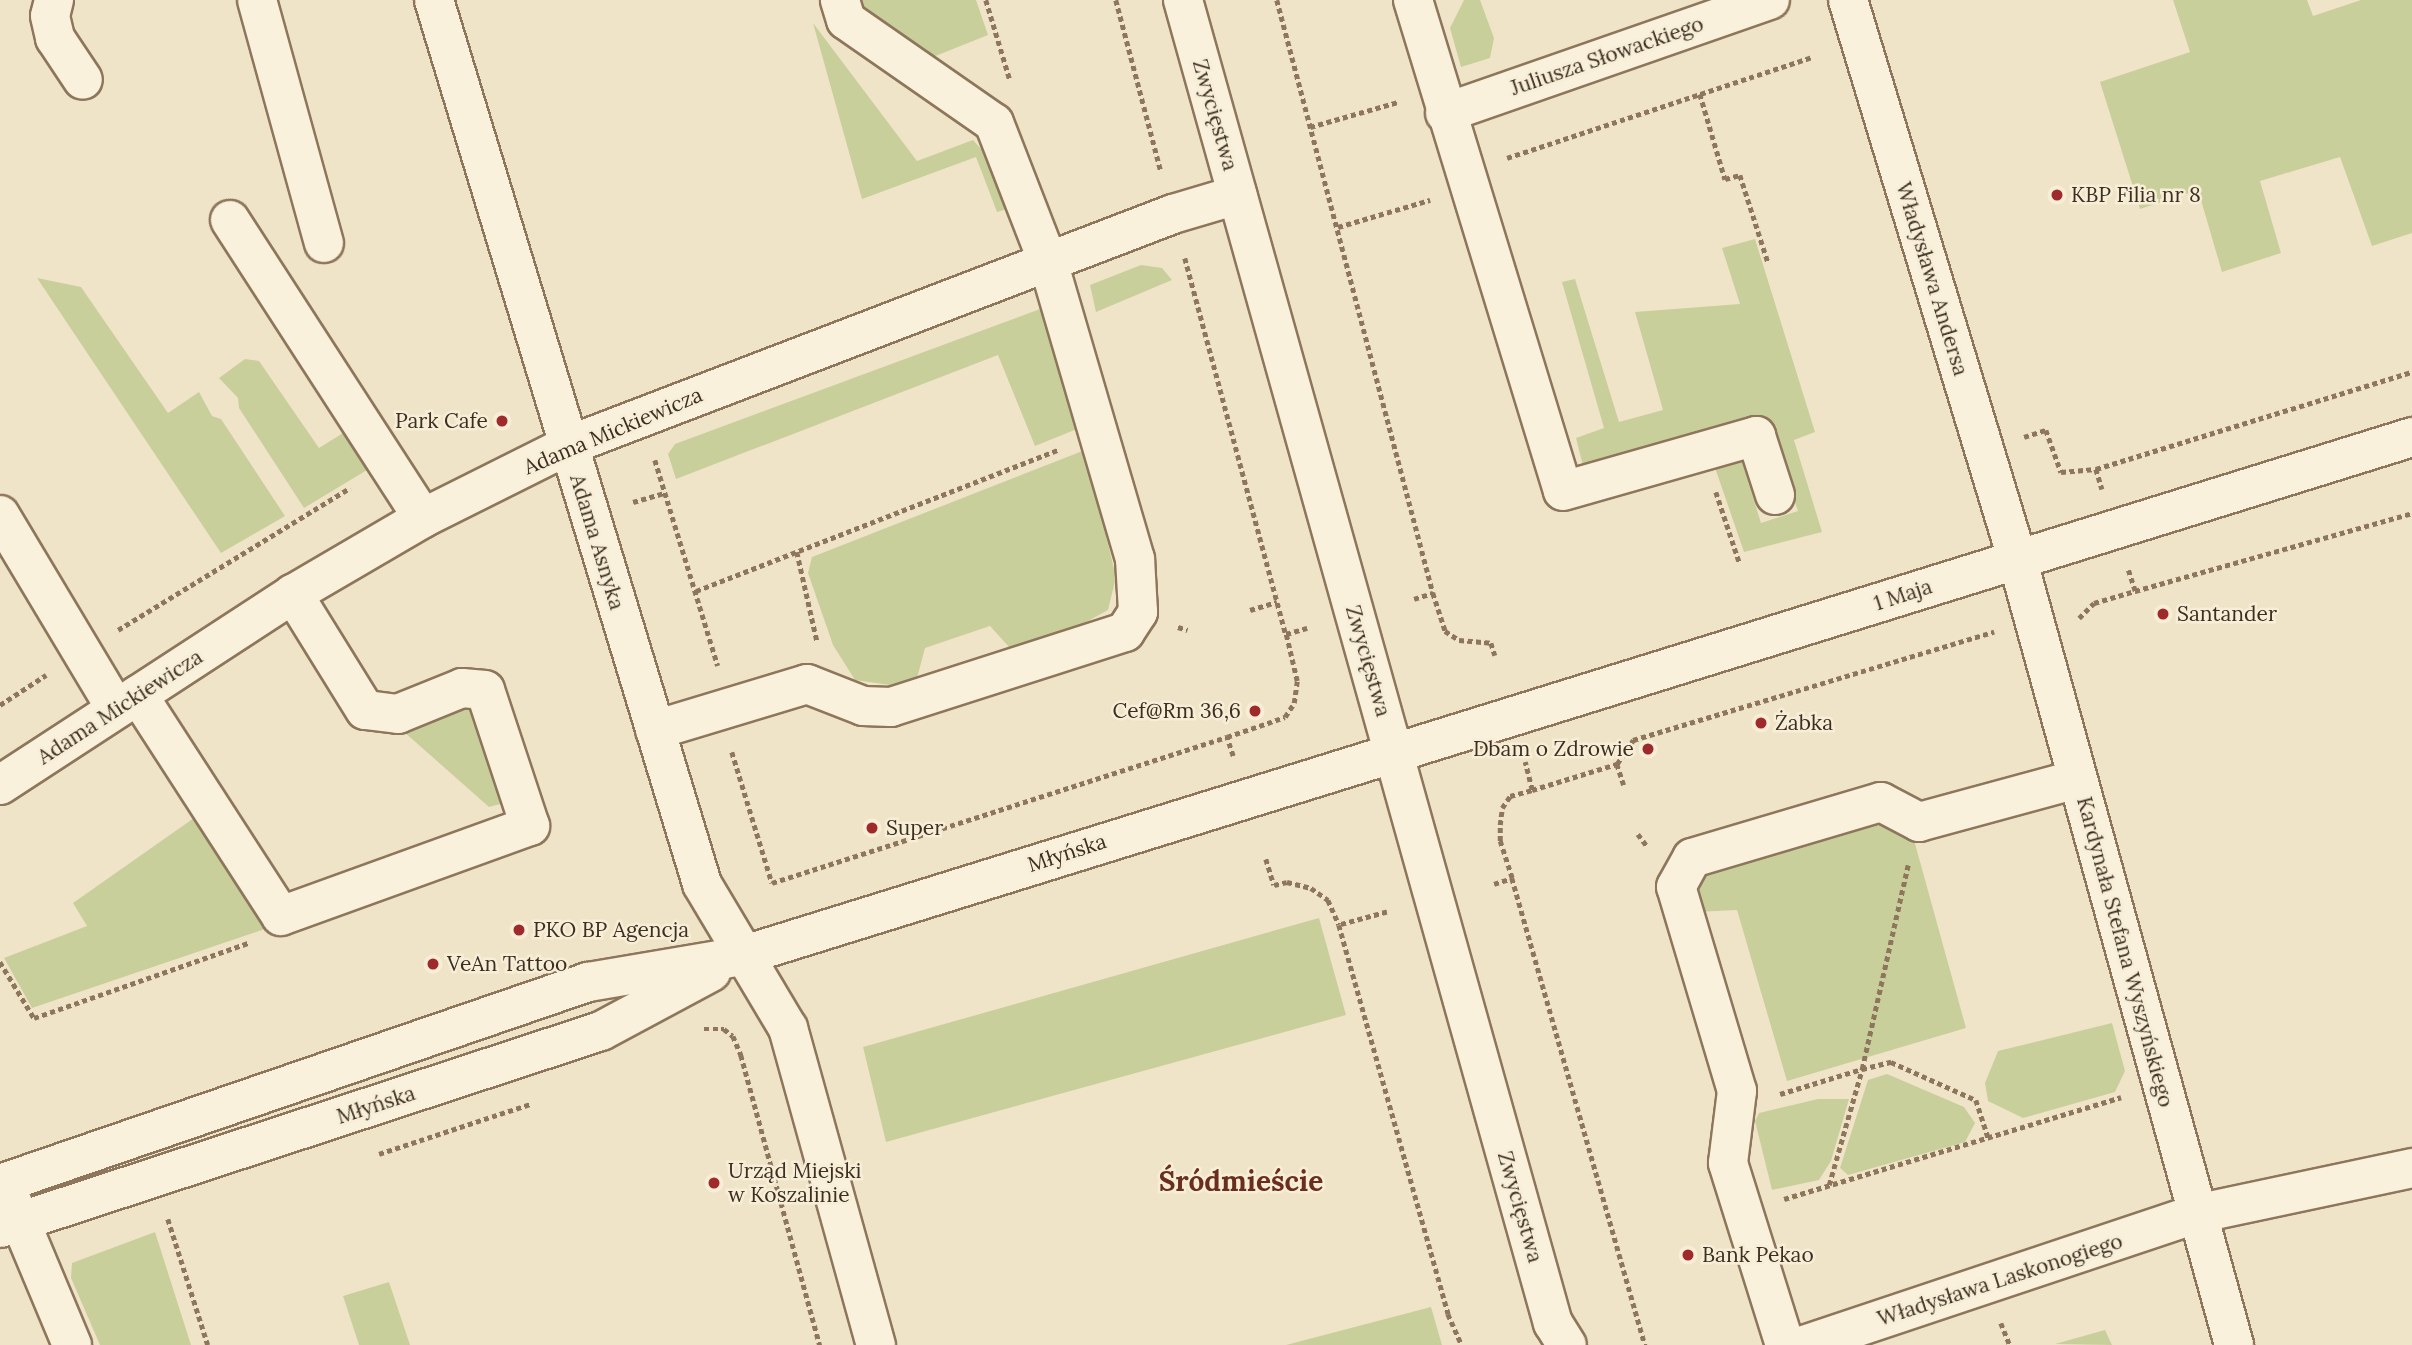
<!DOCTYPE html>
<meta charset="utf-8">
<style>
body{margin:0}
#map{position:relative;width:2412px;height:1345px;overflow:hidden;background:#f0e4c8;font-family:Lora,serif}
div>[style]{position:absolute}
.green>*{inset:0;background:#c9cf9b}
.path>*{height:4.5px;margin-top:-2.25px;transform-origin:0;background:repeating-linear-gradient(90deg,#8d765c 0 5px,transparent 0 8.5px)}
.roads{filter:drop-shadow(2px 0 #8d765c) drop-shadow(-2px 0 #8d765c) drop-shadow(0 2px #8d765c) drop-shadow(0 -2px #8d765c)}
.minor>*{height:38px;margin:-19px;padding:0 19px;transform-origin:19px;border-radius:19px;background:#faf1dc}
.dots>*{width:19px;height:19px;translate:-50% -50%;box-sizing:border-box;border:4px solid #f7eed8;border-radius:50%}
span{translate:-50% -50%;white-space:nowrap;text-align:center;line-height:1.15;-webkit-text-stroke:5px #f7eed8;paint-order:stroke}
.street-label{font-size:21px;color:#3d2e20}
.poi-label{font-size:21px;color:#3d2e20}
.left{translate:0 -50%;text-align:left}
.right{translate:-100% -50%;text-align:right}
.district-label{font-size:28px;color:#6b2e1e;font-weight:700}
</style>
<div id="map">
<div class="green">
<i style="clip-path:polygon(856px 0,976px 0,988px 35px,933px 57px,858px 8px)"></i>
<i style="clip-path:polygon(1464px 0,1480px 0,1494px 38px,1490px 58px,1461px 67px,1450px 28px)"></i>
<i style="clip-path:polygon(2173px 0,2307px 0,2313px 16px,2361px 0,2412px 0,2412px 233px,2372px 246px,2340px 157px,2260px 181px,2281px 253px,2222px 272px,2198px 190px,2140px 209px,2100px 82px,2190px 52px)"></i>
<i style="clip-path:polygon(813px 23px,917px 161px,973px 140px,992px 161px,1010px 208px,997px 212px,976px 157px,862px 199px)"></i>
<i style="clip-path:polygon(1755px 239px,1815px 432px,1794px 440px,1822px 532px,1744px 552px,1712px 459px,1739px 452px,1761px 523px,1798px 511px,1765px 417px,1584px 470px,1576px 438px,1604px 428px,1562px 282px,1575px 279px,1619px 422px,1663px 410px,1635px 312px,1740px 304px,1722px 248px)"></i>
<i style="clip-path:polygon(1141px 265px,1162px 268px,1172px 280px,1096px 312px,1090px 285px)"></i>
<i style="clip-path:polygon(37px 278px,81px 287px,168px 413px,199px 392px,212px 416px,221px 419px,285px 516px,221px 553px)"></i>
<i style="clip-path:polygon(1040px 309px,1082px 427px,1035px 446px,998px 355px,676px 479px,668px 454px,675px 444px)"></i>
<i style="clip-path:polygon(245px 359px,259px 361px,319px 448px,351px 428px,372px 467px,304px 508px,239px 408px,238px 398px,219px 378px)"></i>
<i style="clip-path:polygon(1085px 450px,1116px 577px,1108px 610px,1077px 627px,1010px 648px,990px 626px,925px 648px,917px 678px,890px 685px,855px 680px,833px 645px,808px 573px,812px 557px)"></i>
<i style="clip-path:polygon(461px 708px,480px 713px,512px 801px,489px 807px,403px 731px)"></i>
<i style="clip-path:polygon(1888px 815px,1914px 840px,1966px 1028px,1787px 1081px,1737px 910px,1695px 912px,1691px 898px,1706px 870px)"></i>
<i style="clip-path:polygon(194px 818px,268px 928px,32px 1008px,4px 958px,87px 926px,73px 903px)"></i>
<i style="clip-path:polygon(1319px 918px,1346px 1015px,886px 1142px,863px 1047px)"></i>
<i style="clip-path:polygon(2112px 1023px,2125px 1071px,2115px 1092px,2023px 1118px,1988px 1101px,1985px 1083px,1998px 1051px)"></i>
<i style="clip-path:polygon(1887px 1074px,1964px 1107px,1975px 1123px,1965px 1142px,1848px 1175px,1840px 1168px,1868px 1080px)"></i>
<i style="clip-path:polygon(1818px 1099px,1849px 1099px,1831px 1161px,1819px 1180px,1772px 1190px,1755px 1121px,1759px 1113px)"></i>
<i style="clip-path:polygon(155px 1232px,191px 1345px,100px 1345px,71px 1278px,72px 1263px)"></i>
<i style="clip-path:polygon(389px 1282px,410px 1345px,359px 1345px,343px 1296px)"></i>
<i style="clip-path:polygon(1431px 1307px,1442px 1345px,1286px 1345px)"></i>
<i style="clip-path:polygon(2105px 1330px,2112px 1345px,2055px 1344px)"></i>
</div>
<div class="path">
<i style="left:986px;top:0;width:84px;rotate:73.3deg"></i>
<i style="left:1116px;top:0;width:178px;rotate:75.3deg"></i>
<i style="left:1277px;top:0;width:613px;rotate:75.26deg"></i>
<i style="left:1700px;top:94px;width:89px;rotate:73.6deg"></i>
<i style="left:1725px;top:179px;width:16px;rotate:-15deg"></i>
<i style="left:1740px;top:175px;width:91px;rotate:72.2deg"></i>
<i style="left:1310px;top:127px;width:91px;rotate:-15.9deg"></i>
<i style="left:1507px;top:158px;width:321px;rotate:-18.3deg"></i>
<i style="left:1338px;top:227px;width:96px;rotate:-16.4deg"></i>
<i style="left:1185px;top:258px;width:389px;rotate:75deg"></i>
<i style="left:2024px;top:437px;width:23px;rotate:-18deg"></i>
<i style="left:2046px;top:430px;width:45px;rotate:70.3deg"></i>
<i style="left:2061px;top:472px;width:35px;rotate:-5deg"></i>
<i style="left:2096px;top:469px;width:331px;rotate:-17.1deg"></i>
<i style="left:655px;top:460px;width:215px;rotate:73deg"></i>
<i style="left:2096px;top:469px;width:21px;rotate:73deg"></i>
<i style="left:1716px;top:492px;width:76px;rotate:71.6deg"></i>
<i style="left:633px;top:502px;width:33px;rotate:-16deg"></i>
<i style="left:797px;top:552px;width:91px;rotate:77.3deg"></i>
<i style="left:696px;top:591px;width:388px;rotate:-21.3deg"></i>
<i style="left:2135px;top:591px;width:288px;rotate:-15.7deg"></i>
<i style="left:1414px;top:599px;width:20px;rotate:-18deg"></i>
<i style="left:1433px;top:593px;width:40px;rotate:72deg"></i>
<i style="left:1445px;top:631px;width:17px;rotate:33deg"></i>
<i style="left:1459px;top:640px;width:32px;rotate:5deg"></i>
<i style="left:1491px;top:643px;width:13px;rotate:72deg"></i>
<i style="left:1250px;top:610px;width:28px;rotate:-17deg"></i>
<i style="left:2079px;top:618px;width:21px;rotate:-45deg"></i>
<i style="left:2094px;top:603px;width:43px;rotate:-16.3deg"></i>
<i style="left:2135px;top:591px;width:22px;rotate:-108deg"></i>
<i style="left:1178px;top:627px;width:10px;rotate:17deg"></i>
<i style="left:118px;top:630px;width:272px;rotate:-31.5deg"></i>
<i style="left:0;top:705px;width:55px;rotate:-33.1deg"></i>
<i style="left:732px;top:752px;width:137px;rotate:73deg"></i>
<i style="left:772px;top:883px;width:478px;rotate:-17.8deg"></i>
<i style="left:1233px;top:756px;width:20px;rotate:-108deg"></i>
<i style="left:1227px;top:737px;width:61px;rotate:-19deg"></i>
<i style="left:1285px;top:717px;width:17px;rotate:-57deg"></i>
<i style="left:1294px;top:703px;width:22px;rotate:-82deg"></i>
<i style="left:1297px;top:681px;width:48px;rotate:-103.2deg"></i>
<i style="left:1286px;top:634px;width:22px;rotate:-16deg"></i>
<i style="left:1617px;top:764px;width:29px;rotate:-56deg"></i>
<i style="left:1633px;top:740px;width:377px;rotate:-16.7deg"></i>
<i style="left:1532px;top:790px;width:89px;rotate:-17deg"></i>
<i style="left:1617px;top:764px;width:22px;rotate:72deg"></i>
<i style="left:1638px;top:834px;width:15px;rotate:53deg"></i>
<i style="left:1266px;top:859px;width:27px;rotate:73deg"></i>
<i style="left:1274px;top:885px;width:13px;rotate:-13deg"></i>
<i style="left:1287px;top:882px;width:25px;rotate:14deg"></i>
<i style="left:1311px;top:888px;width:21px;rotate:35deg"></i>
<i style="left:1328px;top:900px;width:27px;rotate:66deg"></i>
<i style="left:1512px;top:878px;width:39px;rotate:-108deg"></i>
<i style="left:1500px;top:841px;width:16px;rotate:-90deg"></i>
<i style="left:1500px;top:825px;width:17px;rotate:-83deg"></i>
<i style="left:1502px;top:808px;width:14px;rotate:-56deg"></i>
<i style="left:1510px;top:796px;width:23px;rotate:-15deg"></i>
<i style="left:1532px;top:790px;width:29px;rotate:-104deg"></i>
<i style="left:1494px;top:884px;width:19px;rotate:-18deg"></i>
<i style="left:1512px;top:878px;width:486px;rotate:74.1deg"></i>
<i style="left:1387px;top:912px;width:50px;rotate:164.8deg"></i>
<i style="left:1339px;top:925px;width:404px;rotate:74.3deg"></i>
<i style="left:1448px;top:1314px;width:34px;rotate:66deg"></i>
<i style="left:0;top:962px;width:66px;rotate:58.7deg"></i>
<i style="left:34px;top:1018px;width:227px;rotate:-19.3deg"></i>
<i style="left:704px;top:1029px;width:20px"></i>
<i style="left:724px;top:1029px;width:11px;rotate:38deg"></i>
<i style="left:733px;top:1036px;width:21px;rotate:67deg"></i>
<i style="left:741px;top:1055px;width:301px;rotate:74.8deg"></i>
<i style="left:1780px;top:1094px;width:86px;rotate:-17deg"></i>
<i style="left:1862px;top:1069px;width:209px;rotate:-77.3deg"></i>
<i style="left:379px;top:1154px;width:159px;rotate:-18.3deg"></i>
<i style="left:1829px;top:1185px;width:121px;rotate:-74.1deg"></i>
<i style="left:1862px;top:1069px;width:30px;rotate:-14deg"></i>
<i style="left:1891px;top:1062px;width:93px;rotate:24.1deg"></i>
<i style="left:1976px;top:1100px;width:40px;rotate:72deg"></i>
<i style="left:1784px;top:1199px;width:352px;rotate:-16.8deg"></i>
<i style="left:168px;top:1219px;width:132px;rotate:72.4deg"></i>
<i style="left:2001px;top:1323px;width:24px;rotate:68deg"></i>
</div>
<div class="roads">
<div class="minor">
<i style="left:54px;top:0;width:16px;rotate:104deg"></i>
<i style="left:50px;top:16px;width:23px;rotate:77deg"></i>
<i style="left:55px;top:38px;width:50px;rotate:56.3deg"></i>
<i style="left:257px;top:0;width:252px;rotate:74.6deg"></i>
<i style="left:434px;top:0;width:924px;rotate:73.13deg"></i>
<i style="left:702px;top:884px;width:168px;rotate:59.2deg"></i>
<i style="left:788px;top:1028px;width:329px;rotate:74.5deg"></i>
<i style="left:1183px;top:0;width:1374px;rotate:74.38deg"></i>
<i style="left:1553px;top:1323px;width:26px;rotate:58deg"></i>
<i style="left:1413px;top:0;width:513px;rotate:73.01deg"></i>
<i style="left:1563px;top:491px;width:201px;rotate:-15.9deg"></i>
<i style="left:1756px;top:436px;width:62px;rotate:72.1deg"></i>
<i style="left:1848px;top:0;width:583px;rotate:73.15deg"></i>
<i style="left:2017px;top:558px;width:816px;rotate:74.58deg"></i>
<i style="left:1445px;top:113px;width:344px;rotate:-19.2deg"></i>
<i style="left:230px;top:220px;width:355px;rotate:57.1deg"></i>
<i style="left:0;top:515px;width:226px;rotate:59.1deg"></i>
<i style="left:138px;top:695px;width:263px;rotate:57.1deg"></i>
<i style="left:281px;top:916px;width:265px;rotate:-19.9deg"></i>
<i style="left:530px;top:826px;width:143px;rotate:-108.3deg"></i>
<i style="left:485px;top:690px;width:23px;rotate:-175deg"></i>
<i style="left:462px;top:688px;width:69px;rotate:157.9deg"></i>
<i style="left:398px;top:714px;width:33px;rotate:-173deg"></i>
<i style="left:365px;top:710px;width:137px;rotate:-121.8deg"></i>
<i style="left:655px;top:730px;width:159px;rotate:-16.8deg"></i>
<i style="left:807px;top:684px;width:60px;rotate:21.4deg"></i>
<i style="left:863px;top:706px;width:28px;rotate:2deg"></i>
<i style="left:891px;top:707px;width:246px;rotate:-17.8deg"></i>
<i style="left:1125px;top:632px;width:24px;rotate:-57deg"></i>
<i style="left:1138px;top:612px;width:53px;rotate:-93.2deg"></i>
<i style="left:1135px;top:559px;width:309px;rotate:-106.3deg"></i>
<i style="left:1048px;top:262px;width:149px;rotate:-111.2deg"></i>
<i style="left:994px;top:123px;width:180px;rotate:-145.2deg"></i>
<i style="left:846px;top:20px;width:21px;rotate:-107deg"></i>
<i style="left:0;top:785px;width:350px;rotate:-33.1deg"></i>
<i style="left:293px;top:594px;width:151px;rotate:-30.3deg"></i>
<i style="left:423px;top:518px;width:161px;rotate:-26.6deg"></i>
<i style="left:567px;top:446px;width:649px;rotate:-20.95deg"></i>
<i style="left:1173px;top:214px;width:67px;rotate:-16.5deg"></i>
<i style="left:0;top:1184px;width:622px;rotate:-18.96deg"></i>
<i style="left:588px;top:982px;width:155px;rotate:-9.6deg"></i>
<i style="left:741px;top:956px;width:1750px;rotate:-17.25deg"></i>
<i style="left:11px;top:1199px;width:158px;rotate:67.3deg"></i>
<i style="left:0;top:1228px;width:632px;rotate:-18.15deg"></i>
<i style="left:601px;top:1031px;width:125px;rotate:-28.2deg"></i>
<i style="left:1785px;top:1345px;width:191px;rotate:-107.4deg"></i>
<i style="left:1728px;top:1163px;width:73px;rotate:-82.9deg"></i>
<i style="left:1737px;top:1091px;width:213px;rotate:-106.6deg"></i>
<i style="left:1676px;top:887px;width:33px;rotate:-61deg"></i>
<i style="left:1692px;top:858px;width:197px;rotate:-16.5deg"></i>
<i style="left:1881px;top:802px;width:43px;rotate:27.8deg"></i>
<i style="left:1919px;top:822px;width:164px;rotate:-15.2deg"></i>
<i style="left:1804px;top:1345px;width:413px;rotate:-18.5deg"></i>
<i style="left:2196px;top:1214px;width:221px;rotate:-12deg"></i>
</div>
</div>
<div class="dots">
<i style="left:2057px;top:195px;background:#9e2a2b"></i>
<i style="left:502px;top:421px;background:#9e2a2b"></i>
<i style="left:2163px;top:614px;background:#9e2a2b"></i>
<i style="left:1255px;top:711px;background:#9e2a2b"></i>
<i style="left:1761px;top:723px;background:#9e2a2b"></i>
<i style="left:1648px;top:749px;background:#9e2a2b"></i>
<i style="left:872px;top:828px;background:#9e2a2b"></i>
<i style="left:519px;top:930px;background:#9e2a2b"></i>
<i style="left:433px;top:964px;background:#9e2a2b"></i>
<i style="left:714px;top:1183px;background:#9e2a2b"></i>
<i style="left:1688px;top:1255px;background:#9e2a2b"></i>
</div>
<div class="street-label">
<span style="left:1607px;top:56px;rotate:-19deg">Juliusza Słowackiego</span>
<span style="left:1215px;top:115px;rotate:74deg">Zwycięstwa</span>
<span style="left:1932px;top:279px;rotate:73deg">Władysława Andersa</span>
<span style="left:613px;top:431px;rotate:-23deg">Adama Mickiewicza</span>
<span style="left:597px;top:542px;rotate:73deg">Adama Asnyka</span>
<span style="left:1903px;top:595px;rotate:-18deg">1 Maja</span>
<span style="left:1368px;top:661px;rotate:74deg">Zwycięstwa</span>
<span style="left:120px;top:707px;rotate:-33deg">Adama Mickiewicza</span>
<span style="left:1067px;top:853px;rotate:-18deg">Młyńska</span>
<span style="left:2125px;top:952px;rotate:75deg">Kardynała Stefana Wyszyńskiego</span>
<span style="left:376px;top:1105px;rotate:-18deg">Młyńska</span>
<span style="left:1520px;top:1207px;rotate:74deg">Zwycięstwa</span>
<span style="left:2000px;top:1280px;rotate:-18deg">Władysława Laskonogiego</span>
</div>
<div class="poi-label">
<span class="left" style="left:2071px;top:195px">KBP Filia nr 8</span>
<span class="right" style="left:488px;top:421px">Park Cafe</span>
<span class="left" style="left:2177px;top:614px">Santander</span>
<span class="right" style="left:1241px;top:711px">Cef@Rm 36,6</span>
<span class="left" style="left:1775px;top:723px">Żabka</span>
<span class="right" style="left:1634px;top:749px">Dbam o Zdrowie</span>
<span class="left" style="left:886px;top:828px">Super</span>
<span class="left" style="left:533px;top:930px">PKO BP Agencja</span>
<span class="left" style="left:447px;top:964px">VeAn Tattoo</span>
<span class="left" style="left:728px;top:1183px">Urząd Miejski<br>w Koszalinie</span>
<span class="left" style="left:1702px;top:1255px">Bank Pekao</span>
</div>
<div class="district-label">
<span style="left:1241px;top:1181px">Śródmieście</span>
</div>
</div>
